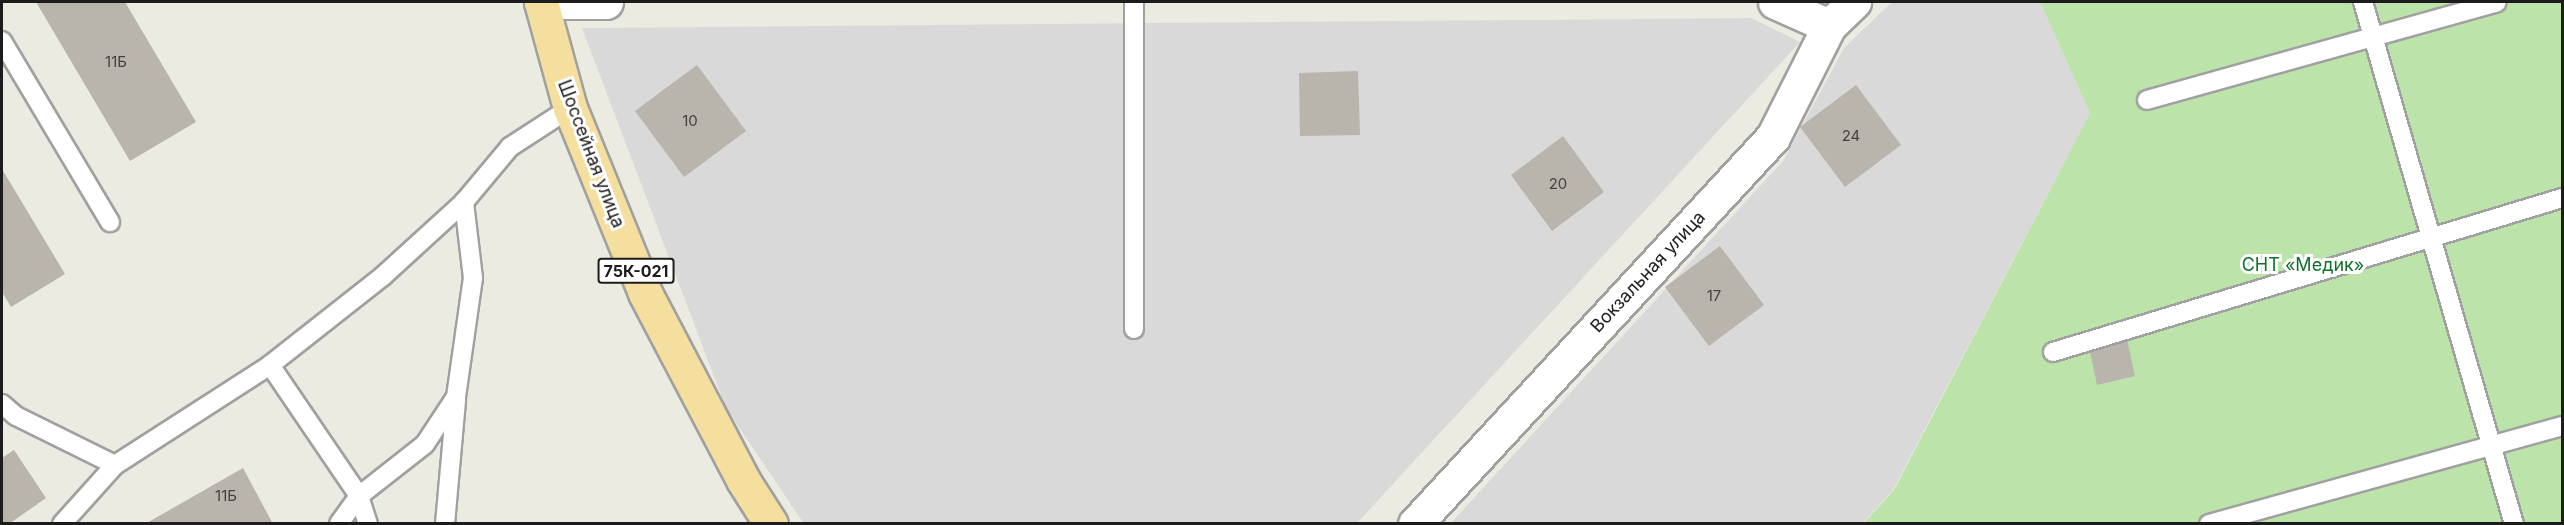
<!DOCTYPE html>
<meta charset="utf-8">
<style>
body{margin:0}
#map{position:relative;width:2564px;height:525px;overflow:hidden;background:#ecebe2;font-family:Inter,sans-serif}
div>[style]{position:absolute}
.residential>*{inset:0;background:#dad9d9}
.grass>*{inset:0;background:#bce4aa}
.building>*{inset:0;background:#b9b4ac}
.roads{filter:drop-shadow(2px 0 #a0a0a0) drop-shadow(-2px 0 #a0a0a0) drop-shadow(0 2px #a0a0a0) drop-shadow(0 -2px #a0a0a0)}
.service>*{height:18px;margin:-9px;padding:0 9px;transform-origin:9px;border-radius:9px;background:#fff}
.minor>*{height:33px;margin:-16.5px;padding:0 16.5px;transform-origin:16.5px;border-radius:16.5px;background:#fff}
.primary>*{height:33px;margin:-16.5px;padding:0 16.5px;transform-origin:16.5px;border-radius:16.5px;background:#f5df9e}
span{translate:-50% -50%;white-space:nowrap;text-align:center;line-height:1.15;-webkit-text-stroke:6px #fff;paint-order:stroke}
.number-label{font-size:15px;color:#434240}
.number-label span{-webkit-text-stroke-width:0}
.shield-label span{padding:2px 4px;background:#fff;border:2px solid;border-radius:4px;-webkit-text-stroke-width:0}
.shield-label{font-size:16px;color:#1c1c1c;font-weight:700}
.street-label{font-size:18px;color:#1c1c1c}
.park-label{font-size:18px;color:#12712b}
.frame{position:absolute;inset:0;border:3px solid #1c1c1c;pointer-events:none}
</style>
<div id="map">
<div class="residential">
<i style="clip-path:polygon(1892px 2px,2040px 2px,2090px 113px,1893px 490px,1863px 523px,1450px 524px,1783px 161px,1844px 48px)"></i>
<i style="clip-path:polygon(1751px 18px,1800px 42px,1357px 523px,804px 524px,726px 408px,582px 28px)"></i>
</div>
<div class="grass">
<i style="clip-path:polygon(2040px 2px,2562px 2px,2562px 523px,1863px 524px,1894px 490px,2090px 113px)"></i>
</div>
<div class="building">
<i style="clip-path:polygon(36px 2px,125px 2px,196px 122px,130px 161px)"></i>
<i style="clip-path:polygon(697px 65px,746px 131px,684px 177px,635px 111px)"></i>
<i style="clip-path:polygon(1358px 71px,1360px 135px,1300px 136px,1299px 73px)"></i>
<i style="clip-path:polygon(1856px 85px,1901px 145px,1845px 187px,1800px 127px)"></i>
<i style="clip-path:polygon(1563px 136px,1604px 192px,1552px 231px,1511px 175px)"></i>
<i style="clip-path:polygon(2px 169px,65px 274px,11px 307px,2px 292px)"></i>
<i style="clip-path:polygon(1720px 246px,1764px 305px,1709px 346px,1665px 287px)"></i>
<i style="clip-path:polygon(2127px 339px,2135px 376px,2097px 385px,2089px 347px)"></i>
<i style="clip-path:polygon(14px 450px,46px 498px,9px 524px,2px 524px,2px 458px)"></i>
<i style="clip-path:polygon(243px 468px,273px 524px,145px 524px)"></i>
</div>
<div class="roads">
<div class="service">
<i style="left:2363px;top:2px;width:543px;rotate:73.87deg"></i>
<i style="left:2px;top:41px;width:211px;rotate:59.2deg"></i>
<i style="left:2147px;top:100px;width:363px;rotate:-15.6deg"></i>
<i style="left:1134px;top:329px;width:327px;rotate:-90deg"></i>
<i style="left:2053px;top:352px;width:532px;rotate:-16.83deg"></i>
<i style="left:270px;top:365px;width:158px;rotate:55.8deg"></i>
<i style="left:359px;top:496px;width:34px;rotate:126deg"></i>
<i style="left:2px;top:404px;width:18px;rotate:41deg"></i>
<i style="left:16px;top:416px;width:110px;rotate:26.3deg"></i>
<i style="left:62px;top:524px;width:79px;rotate:-48.1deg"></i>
<i style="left:115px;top:465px;width:184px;rotate:-32.8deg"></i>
<i style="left:270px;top:365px;width:144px;rotate:-38.2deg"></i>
<i style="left:383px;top:276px;width:110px;rotate:-42.4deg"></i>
<i style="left:464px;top:202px;width:72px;rotate:-50.1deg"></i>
<i style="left:510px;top:147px;width:72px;rotate:-33deg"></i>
<i style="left:368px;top:524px;width:29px;rotate:-108deg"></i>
<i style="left:359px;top:496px;width:84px;rotate:-38.2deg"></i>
<i style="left:425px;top:444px;width:56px;rotate:-56.6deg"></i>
<i style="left:456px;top:397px;width:120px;rotate:-81.9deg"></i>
<i style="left:473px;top:278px;width:77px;rotate:-96.8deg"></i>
<i style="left:445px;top:524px;width:124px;rotate:-84.9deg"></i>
<i style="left:2209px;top:524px;width:366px;rotate:-15.5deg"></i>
</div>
<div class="minor">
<i style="left:541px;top:2px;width:65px"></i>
<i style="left:1775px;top:2px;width:59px;rotate:24deg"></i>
<i style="left:1415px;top:524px;width:527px;rotate:-47.23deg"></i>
<i style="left:1773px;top:137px;width:124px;rotate:-63.2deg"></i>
<i style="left:1829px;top:26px;width:35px;rotate:-44deg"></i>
</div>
<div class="primary">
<i style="left:541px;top:2px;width:110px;rotate:74.7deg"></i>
<i style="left:570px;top:108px;width:200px;rotate:67.9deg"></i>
<i style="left:645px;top:293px;width:211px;rotate:62.3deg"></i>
<i style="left:743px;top:480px;width:52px;rotate:57.5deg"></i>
</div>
</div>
<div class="number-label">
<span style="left:116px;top:62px">11Б</span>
<span style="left:690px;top:121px">10</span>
<span style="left:1851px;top:136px">24</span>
<span style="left:1558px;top:184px">20</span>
<span style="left:1714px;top:296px">17</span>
<span style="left:226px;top:496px">11Б</span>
</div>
<div class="shield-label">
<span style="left:636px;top:271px">75К-021</span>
</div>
<div class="street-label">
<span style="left:591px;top:154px;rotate:69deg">Шоссейная улица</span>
<span style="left:1648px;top:272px;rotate:-47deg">Вокзальная улица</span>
</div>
<div class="park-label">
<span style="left:2303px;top:265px">СНТ «Медик»</span>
</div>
<div class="frame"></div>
</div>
